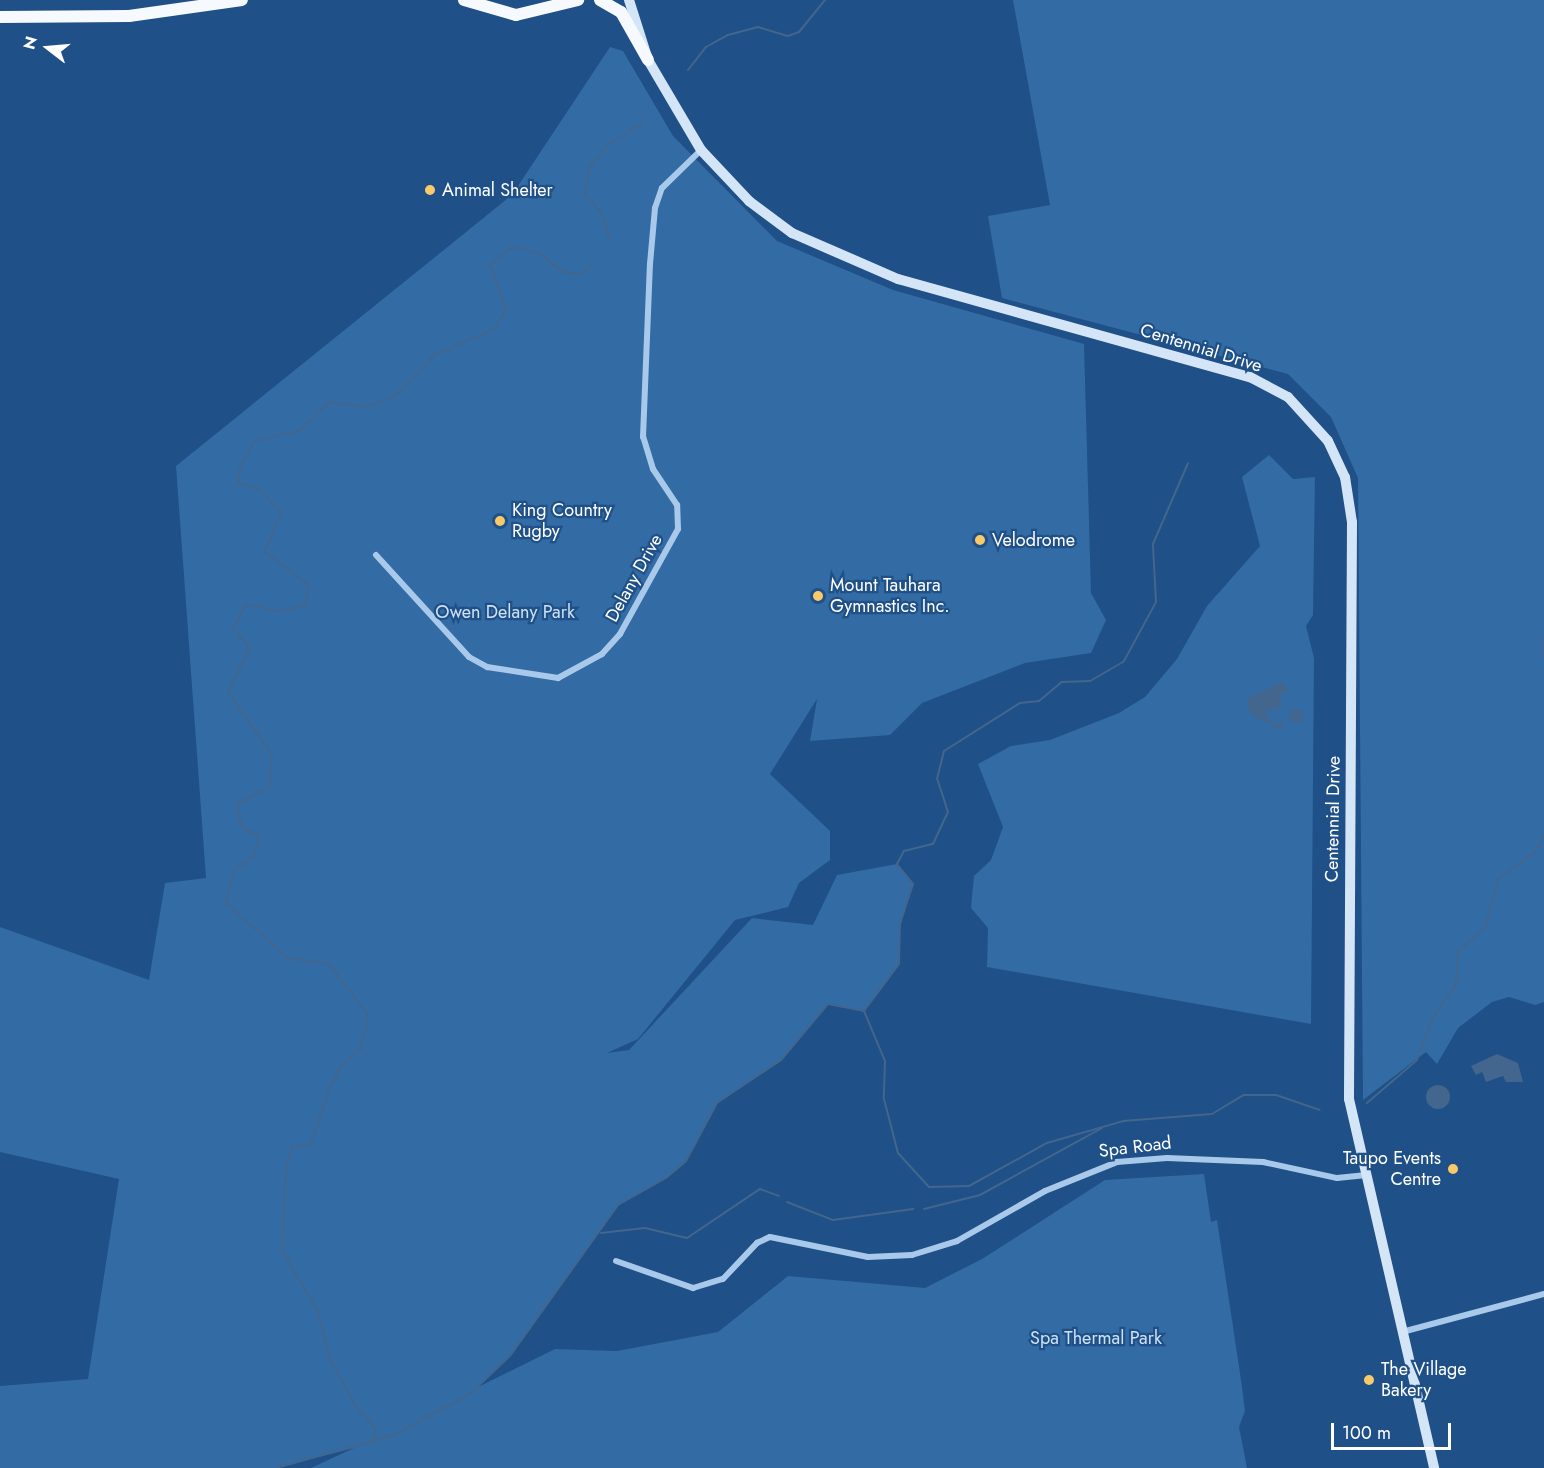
<!DOCTYPE html>
<style>
body{margin:0}
#map{position:relative;width:1544px;height:1468px;overflow:hidden;background:#1f5087;font-family:Jost,sans-serif}
div>[style]{position:absolute}
.green>*{inset:0;background:#336ba5}
.water>*{inset:0;background:#42668d}
.round{border-radius:50%}
.stream>*{height:2px;margin:-1px;padding:0 1px;transform-origin:1px;border-radius:1px;background:#42668d}
.minor>*{height:6px;margin:-3px;padding:0 3px;transform-origin:3px;border-radius:3px;background:#a9c9ea}
.secondary>*{height:10px;margin:-5px;padding:0 5px;transform-origin:5px;border-radius:5px;background:#d5e5f8}
.trunk>*{height:12px;margin:-6px;padding:0 6px;transform-origin:6px;border-radius:6px;background:#f6fafe}
.dots>*{width:16px;height:16px;translate:-50% -50%;box-sizing:border-box;border:3px solid #1f5087;border-radius:50%}
span{translate:-50% -50%;white-space:nowrap;text-align:center;line-height:1.15;-webkit-text-stroke:4.5px #1f5087;paint-order:stroke}
.poi-label{font-size:18px;color:#fff}
.left{translate:0 -50%;text-align:left}
.right{translate:-100% -50%;text-align:right}
.street-label{font-size:18px;color:#fff}
.park-label{font-size:18px;color:#cee2f8}
.north{position:absolute;left:18px;top:18px;width:60px;height:60px;-webkit-text-stroke:4px #1f5087;paint-order:stroke;rotate:286deg;font-size:16px;font-weight:700;line-height:24px;text-align:center;color:#fff}
.north::after{content:'';display:block;margin:auto;width:21px;height:27px;background:#fff;clip-path:polygon(50% 0,100% 100%,50% 72%,0 100%)}
.scale{position:absolute;left:1331px;top:1423px;width:120px;height:27px;box-sizing:border-box;border:3px solid #fff;border-top:0;padding-left:8px;font-size:18px;line-height:21px;white-space:nowrap;color:#fff;-webkit-text-stroke:4px #1f5087;paint-order:stroke}
</style>
<div id="map">
<div class="green">
<i style="clip-path:polygon(1013px 0,1544px 0,1544px 1002px,1535px 1005px,1509px 997px,1492px 1002px,1458px 1028px,1437px 1064px,1426px 1052px,1363px 1100px,1358px 478px,1331px 417px,1288px 374px,1002px 298px,988px 216px,1050px 205px)"></i>
<i style="clip-path:polygon(610px 47px,623px 51px,673px 136px,777px 241px,893px 290px,1084px 344px,1091px 593px,1106px 620px,1091px 653px,1025px 663px,922px 703px,890px 735px,810px 741px,817px 699px,770px 774px,830px 831px,830px 860px,799px 883px,788px 907px,735px 920px,638px 1039px,607px 1053px,629px 1050px,752px 918px,813px 925px,837px 875px,897px 864px,913px 884px,900px 924px,899px 964px,864px 1011px,828px 1004px,781px 1060px,717px 1103px,686px 1161px,666px 1178px,618px 1205px,510px 1356px,478px 1387px,555px 1349px,617px 1351px,718px 1332px,788px 1276px,925px 1288px,982px 1259px,1105px 1180px,1204px 1174px,1211px 1222px,1217px 1220px,1241px 1380px,1245px 1411px,1239px 1427px,1247px 1468px,311px 1468px,354px 1448px,276px 1468px,0 1468px,0 1386px,88px 1379px,119px 1179px,0 1152px,0 927px,149px 980px,165px 883px,206px 878px,176px 466px,512px 195px)"></i>
<i style="clip-path:polygon(1269px 455px,1293px 479px,1315px 477px,1313px 615px,1306px 626px,1314px 658px,1311px 1024px,987px 967px,988px 928px,971px 908px,974px 876px,991px 860px,1003px 827px,978px 764px,1011px 746px,1050px 740px,1119px 713px,1145px 697px,1177px 659px,1207px 606px,1260px 546px,1242px 477px)"></i>
</div>
<div class="water">
<i style="clip-path:polygon(1282px 682px,1289px 689px,1281px 696px,1281px 709px,1269px 709px,1266px 715px,1274px 724px,1285px 723px,1281px 730px,1252px 715px,1246px 705px,1250px 697px)"></i>
<i class="round" style="left:1289px;top:709px;width:14px;height:14px"></i>
<i style="clip-path:polygon(1497px 1054px,1518px 1063px,1523px 1082px,1506px 1082px,1503px 1076px,1486px 1082px,1482px 1072px,1476px 1075px,1471px 1066px)"></i>
<i class="round" style="left:1426px;top:1085px;width:24px;height:24px"></i>
</div>
<div class="stream">
<i style="left:688px;top:70px;width:29px;rotate:-52deg"></i>
<i style="left:706px;top:47px;width:25px;rotate:-29deg"></i>
<i style="left:728px;top:35px;width:31px;rotate:-15deg"></i>
<i style="left:758px;top:27px;width:31px;rotate:17deg"></i>
<i style="left:788px;top:36px;width:12px;rotate:-20deg"></i>
<i style="left:799px;top:32px;width:41px;rotate:-50.9deg"></i>
<i style="left:610px;top:241px;width:32px;rotate:-108deg"></i>
<i style="left:600px;top:211px;width:23px;rotate:-131deg"></i>
<i style="left:585px;top:194px;width:28px;rotate:-80deg"></i>
<i style="left:590px;top:166px;width:29px;rotate:-49deg"></i>
<i style="left:609px;top:144px;width:40px;rotate:-32deg"></i>
<i style="left:1544px;top:634px;width:25px;rotate:90deg"></i>
<i style="left:864px;top:1011px;width:59px;rotate:-53.3deg"></i>
<i style="left:899px;top:964px;width:40px;rotate:-88.6deg"></i>
<i style="left:900px;top:924px;width:42px;rotate:-72deg"></i>
<i style="left:913px;top:884px;width:26px;rotate:-129deg"></i>
<i style="left:897px;top:864px;width:15px;rotate:-62deg"></i>
<i style="left:904px;top:851px;width:30px;rotate:-14deg"></i>
<i style="left:933px;top:844px;width:35px;rotate:-65deg"></i>
<i style="left:948px;top:812px;width:35px;rotate:-108deg"></i>
<i style="left:937px;top:779px;width:29px;rotate:-76deg"></i>
<i style="left:944px;top:751px;width:90px;rotate:-32.3deg"></i>
<i style="left:1020px;top:703px;width:19px;rotate:-6deg"></i>
<i style="left:1039px;top:701px;width:30px;rotate:-40deg"></i>
<i style="left:1062px;top:682px;width:28px;rotate:-2deg"></i>
<i style="left:1090px;top:681px;width:39px;rotate:-30deg"></i>
<i style="left:1124px;top:661px;width:67px;rotate:-61.5deg"></i>
<i style="left:1156px;top:602px;width:58px;rotate:-93deg"></i>
<i style="left:1153px;top:544px;width:88px;rotate:-66.6deg"></i>
<i style="left:864px;top:1011px;width:54px;rotate:67.2deg"></i>
<i style="left:885px;top:1061px;width:38px;rotate:92deg"></i>
<i style="left:884px;top:1099px;width:56px;rotate:75.5deg"></i>
<i style="left:898px;top:1153px;width:46px;rotate:47.6deg"></i>
<i style="left:929px;top:1187px;width:40px;rotate:-1.4deg"></i>
<i style="left:969px;top:1186px;width:89px;rotate:-28.9deg"></i>
<i style="left:1047px;top:1143px;width:79px;rotate:-16.1deg"></i>
<i style="left:1123px;top:1121px;width:89px;rotate:-4.5deg"></i>
<i style="left:1212px;top:1114px;width:37px;rotate:-31deg"></i>
<i style="left:1244px;top:1095px;width:32px"></i>
<i style="left:1276px;top:1095px;width:46px;rotate:18.8deg"></i>
<i style="left:1367px;top:1103px;width:66px;rotate:-40.7deg"></i>
<i style="left:1417px;top:1060px;width:45px;rotate:-69.1deg"></i>
<i style="left:1433px;top:1018px;width:41px;rotate:-55.9deg"></i>
<i style="left:1456px;top:984px;width:33px;rotate:-87deg"></i>
<i style="left:1458px;top:951px;width:35px;rotate:-40deg"></i>
<i style="left:1485px;top:928px;width:51px;rotate:-75.1deg"></i>
<i style="left:1498px;top:879px;width:44px;rotate:-35.8deg"></i>
<i style="left:1534px;top:853px;width:20px;rotate:-60deg"></i>
<i style="left:787px;top:1202px;width:49px;rotate:21.4deg"></i>
<i style="left:833px;top:1220px;width:81px;rotate:-7.8deg"></i>
<i style="left:924px;top:1209px;width:58px;rotate:-14deg"></i>
<i style="left:980px;top:1195px;width:139px;rotate:-28.8deg"></i>
<i style="left:601px;top:1233px;width:44px;rotate:-6.5deg"></i>
<i style="left:645px;top:1228px;width:43px;rotate:13.4deg"></i>
<i style="left:687px;top:1238px;width:88px;rotate:-33.9deg"></i>
<i style="left:760px;top:1189px;width:20px;rotate:20deg"></i>
<i style="left:372px;top:1442px;width:14px;rotate:-73deg"></i>
<i style="left:376px;top:1429px;width:32px;rotate:-131deg"></i>
<i style="left:355px;top:1405px;width:50px;rotate:-118.6deg"></i>
<i style="left:331px;top:1361px;width:53px;rotate:-105.4deg"></i>
<i style="left:317px;top:1310px;width:67px;rotate:-120.4deg"></i>
<i style="left:283px;top:1252px;width:28px;rotate:-90deg"></i>
<i style="left:283px;top:1224px;width:57px;rotate:-87deg"></i>
<i style="left:286px;top:1167px;width:22px;rotate:-72deg"></i>
<i style="left:293px;top:1146px;width:17px"></i>
<i style="left:310px;top:1146px;width:62px;rotate:-71.3deg"></i>
<i style="left:330px;top:1087px;width:25px;rotate:-63deg"></i>
<i style="left:341px;top:1065px;width:26px;rotate:-39deg"></i>
<i style="left:361px;top:1049px;width:35px;rotate:-78deg"></i>
<i style="left:368px;top:1015px;width:64px;rotate:-127.4deg"></i>
<i style="left:329px;top:964px;width:41px;rotate:-171.7deg"></i>
<i style="left:288px;top:958px;width:83px;rotate:-138.4deg"></i>
<i style="left:226px;top:903px;width:35px;rotate:-75deg"></i>
<i style="left:235px;top:869px;width:20px;rotate:-33deg"></i>
<i style="left:252px;top:858px;width:22px;rotate:-69deg"></i>
<i style="left:260px;top:837px;width:21px;rotate:-152deg"></i>
<i style="left:241px;top:827px;width:23px;rotate:-100deg"></i>
<i style="left:237px;top:804px;width:36px;rotate:-28deg"></i>
<i style="left:269px;top:787px;width:32px;rotate:-85deg"></i>
<i style="left:272px;top:755px;width:77px;rotate:-124.9deg"></i>
<i style="left:228px;top:692px;width:49px;rotate:-63.4deg"></i>
<i style="left:250px;top:648px;width:25px;rotate:-132deg"></i>
<i style="left:233px;top:629px;width:28px;rotate:-63deg"></i>
<i style="left:246px;top:604px;width:35px;rotate:12deg"></i>
<i style="left:280px;top:611px;width:26px;rotate:-13deg"></i>
<i style="left:305px;top:605px;width:20px;rotate:-79deg"></i>
<i style="left:309px;top:585px;width:55px;rotate:-143.1deg"></i>
<i style="left:265px;top:552px;width:43px;rotate:-68.2deg"></i>
<i style="left:281px;top:512px;width:30px;rotate:-134deg"></i>
<i style="left:260px;top:490px;width:23px;rotate:-162deg"></i>
<i style="left:238px;top:483px;width:14px;rotate:-82deg"></i>
<i style="left:240px;top:469px;width:31px;rotate:-63deg"></i>
<i style="left:254px;top:441px;width:46px;rotate:-12.5deg"></i>
<i style="left:299px;top:431px;width:42px;rotate:-44deg"></i>
<i style="left:329px;top:402px;width:38px;rotate:7deg"></i>
<i style="left:367px;top:407px;width:30px;rotate:-21deg"></i>
<i style="left:395px;top:396px;width:59px;rotate:-45.7deg"></i>
<i style="left:436px;top:354px;width:63px;rotate:-23.3deg"></i>
<i style="left:494px;top:329px;width:22px;rotate:-58deg"></i>
<i style="left:506px;top:310px;width:48px;rotate:-109.6deg"></i>
<i style="left:490px;top:265px;width:28px;rotate:-39deg"></i>
<i style="left:512px;top:247px;width:28px;rotate:13deg"></i>
<i style="left:539px;top:253px;width:31px;rotate:38deg"></i>
<i style="left:563px;top:272px;width:19px;rotate:6deg"></i>
<i style="left:582px;top:274px;width:12px;rotate:-48deg"></i>
<i style="left:276px;top:1468px;width:123px;rotate:-15.6deg"></i>
<i style="left:394px;top:1435px;width:88px;rotate:-28.6deg"></i>
<i style="left:471px;top:1393px;width:54px;rotate:-43.5deg"></i>
<i style="left:510px;top:1356px;width:186px;rotate:-54.4deg"></i>
<i style="left:618px;top:1205px;width:55px;rotate:-29.4deg"></i>
<i style="left:666px;top:1178px;width:26px;rotate:-40deg"></i>
<i style="left:686px;top:1161px;width:66px;rotate:-61.9deg"></i>
<i style="left:717px;top:1103px;width:77px;rotate:-33.9deg"></i>
<i style="left:781px;top:1060px;width:73px;rotate:-50deg"></i>
<i style="left:828px;top:1004px;width:37px;rotate:11deg"></i>
</div>
<div class="minor">
<i style="left:376px;top:555px;width:138px;rotate:47.6deg"></i>
<i style="left:469px;top:657px;width:21px;rotate:29deg"></i>
<i style="left:487px;top:667px;width:72px;rotate:8.8deg"></i>
<i style="left:558px;top:678px;width:50px;rotate:-28.6deg"></i>
<i style="left:602px;top:654px;width:27px;rotate:-48deg"></i>
<i style="left:620px;top:634px;width:120px;rotate:-61.1deg"></i>
<i style="left:678px;top:529px;width:24px;rotate:-92deg"></i>
<i style="left:677px;top:505px;width:43px;rotate:-123.7deg"></i>
<i style="left:653px;top:469px;width:34px;rotate:-107deg"></i>
<i style="left:643px;top:437px;width:173px;rotate:-87.7deg"></i>
<i style="left:650px;top:264px;width:56px;rotate:-84.9deg"></i>
<i style="left:655px;top:208px;width:21px;rotate:-71deg"></i>
<i style="left:662px;top:188px;width:54px;rotate:-44.3deg"></i>
<i style="left:616px;top:1261px;width:82px;rotate:19.3deg"></i>
<i style="left:693px;top:1288px;width:31px;rotate:-17deg"></i>
<i style="left:723px;top:1279px;width:50px;rotate:-46.6deg"></i>
<i style="left:757px;top:1243px;width:14px;rotate:-25deg"></i>
<i style="left:770px;top:1237px;width:100px;rotate:11.5deg"></i>
<i style="left:868px;top:1257px;width:44px;rotate:-2.6deg"></i>
<i style="left:912px;top:1255px;width:47px;rotate:-17.3deg"></i>
<i style="left:957px;top:1241px;width:101px;rotate:-29.6deg"></i>
<i style="left:1045px;top:1191px;width:78px;rotate:-21.9deg"></i>
<i style="left:1117px;top:1162px;width:50px;rotate:-4.6deg"></i>
<i style="left:1167px;top:1158px;width:96px;rotate:2.4deg"></i>
<i style="left:1263px;top:1162px;width:76px;rotate:12.2deg"></i>
<i style="left:1337px;top:1178px;width:27px;rotate:-6deg"></i>
<i style="left:1402px;top:1332px;width:147px;rotate:-15deg"></i>
</div>
<div class="secondary">
<i style="left:629px;top:0;width:63px;rotate:72.4deg"></i>
<i style="left:648px;top:60px;width:104px;rotate:59.5deg"></i>
<i style="left:701px;top:150px;width:70px;rotate:46.7deg"></i>
<i style="left:749px;top:201px;width:54px;rotate:36.7deg"></i>
<i style="left:792px;top:233px;width:116px;rotate:23.5deg"></i>
<i style="left:898px;top:279px;width:365px;rotate:15.6deg"></i>
<i style="left:1250px;top:377px;width:43px;rotate:27.8deg"></i>
<i style="left:1288px;top:397px;width:59px;rotate:47.7deg"></i>
<i style="left:1328px;top:441px;width:40px;rotate:65deg"></i>
<i style="left:1345px;top:477px;width:46px;rotate:81.2deg"></i>
<i style="left:1352px;top:522px;width:577px;rotate:90.3deg"></i>
<i style="left:1349px;top:1099px;width:379px;rotate:77deg"></i>
</div>
<div class="trunk">
<i style="left:464px;top:0;width:54px;rotate:16.1deg"></i>
<i style="left:516px;top:15px;width:64px;rotate:-13.6deg"></i>
<i style="left:600px;top:0;width:24px;rotate:30deg"></i>
<i style="left:621px;top:12px;width:55px;rotate:60.6deg"></i>
<i style="left:0;top:17px;width:129px;rotate:-0.4deg"></i>
<i style="left:129px;top:16px;width:114px;rotate:-8.1deg"></i>
</div>
<div class="dots">
<i style="left:430px;top:190px;background:#f8ca6a"></i>
<i style="left:500px;top:521px;background:#f8ca6a"></i>
<i style="left:980px;top:540px;background:#f8ca6a"></i>
<i style="left:818px;top:596px;background:#f8ca6a"></i>
<i style="left:1453px;top:1169px;background:#f8ca6a"></i>
<i style="left:1369px;top:1380px;background:#f8ca6a"></i>
</div>
<div class="poi-label">
<span class="left" style="left:442px;top:190px">Animal Shelter</span>
<span class="left" style="left:512px;top:521px">King Country<br>Rugby</span>
<span class="left" style="left:992px;top:540px">Velodrome</span>
<span class="left" style="left:830px;top:596px">Mount Tauhara<br>Gymnastics Inc.</span>
<span class="right" style="left:1441px;top:1169px">Taupo Events<br>Centre</span>
<span class="left" style="left:1381px;top:1380px">The Village<br>Bakery</span>
</div>
<div class="street-label">
<span style="left:1201px;top:348px;rotate:17deg">Centennial Drive</span>
<span style="left:634px;top:578px;rotate:-61deg">Delany Drive</span>
<span style="left:1333px;top:819px;rotate:-89deg">Centennial Drive</span>
<span style="left:1135px;top:1147px;rotate:-7deg">Spa Road</span>
</div>
<div class="park-label">
<span style="left:505px;top:612px">Owen Delany Park</span>
<span style="left:1096px;top:1338px">Spa Thermal Park</span>
</div>
<div class="north">N</div>
<div class="scale">100 m</div>
</div>
